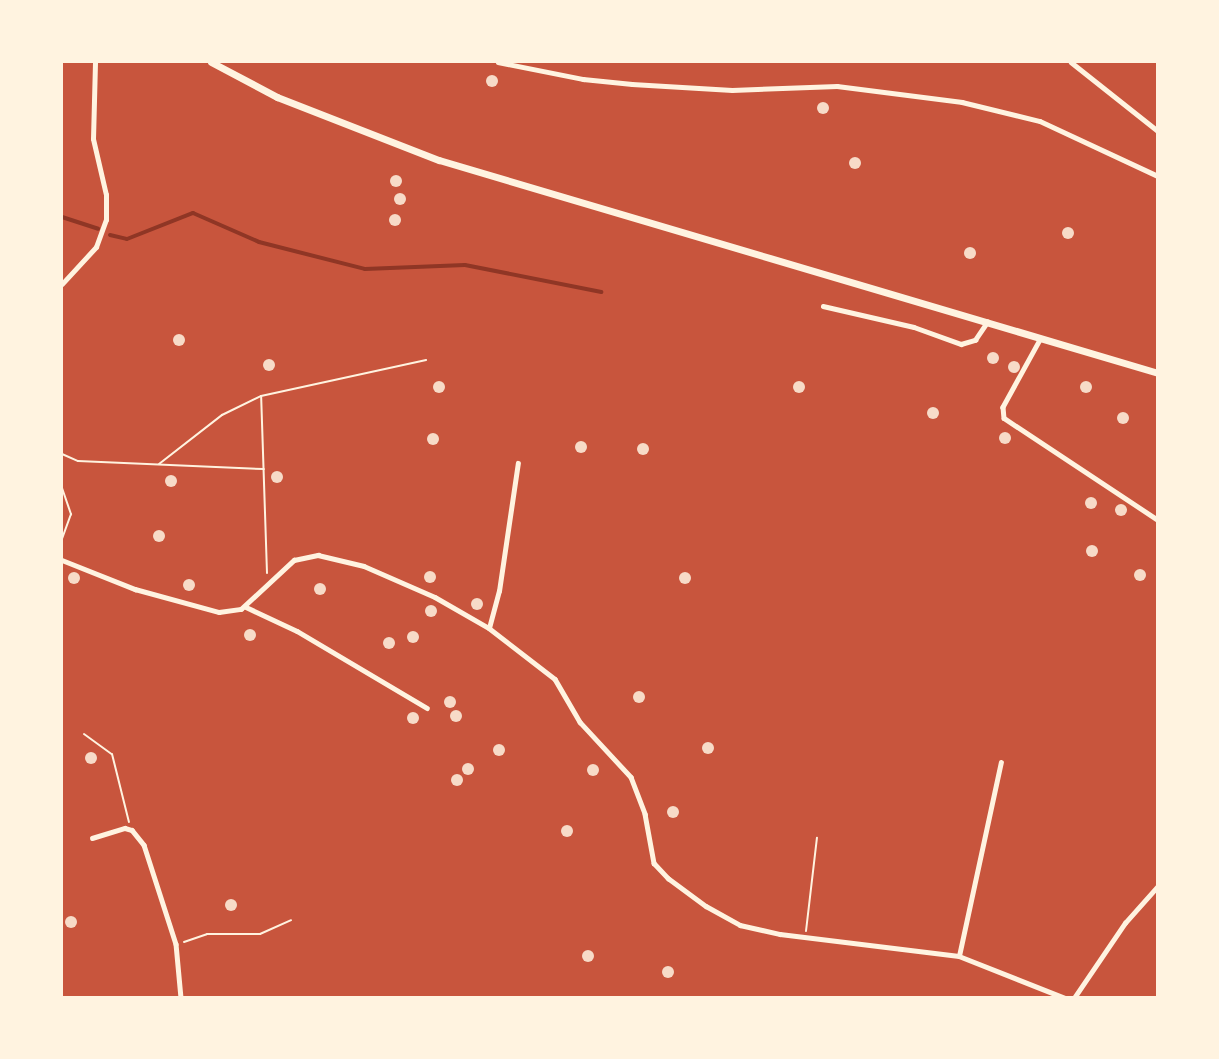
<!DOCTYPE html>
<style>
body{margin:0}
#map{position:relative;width:1219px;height:1059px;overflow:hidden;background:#c8553d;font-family:"Open Sans",sans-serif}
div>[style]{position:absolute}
.stream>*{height:4px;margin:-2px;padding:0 2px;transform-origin:2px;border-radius:2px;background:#8f3625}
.building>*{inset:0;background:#f7dbc8}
.round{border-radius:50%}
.path>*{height:2px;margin:-1px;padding:0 1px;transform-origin:1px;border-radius:1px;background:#fff3e0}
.minor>*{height:4.5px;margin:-2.25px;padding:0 2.25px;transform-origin:2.25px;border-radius:2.25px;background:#fff3e0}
.secondary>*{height:7px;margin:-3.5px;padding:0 3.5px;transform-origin:3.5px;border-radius:3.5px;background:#fff3e0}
span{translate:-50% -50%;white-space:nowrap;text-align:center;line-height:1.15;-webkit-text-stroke:6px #fff3e0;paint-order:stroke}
.frame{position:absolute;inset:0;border:63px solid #fff3e0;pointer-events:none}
</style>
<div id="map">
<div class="stream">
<i style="left:62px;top:217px;width:38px;rotate:18deg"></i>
<i style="left:110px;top:235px;width:17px;rotate:13deg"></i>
<i style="left:127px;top:239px;width:71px;rotate:-21.5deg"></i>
<i style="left:193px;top:213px;width:72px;rotate:23.7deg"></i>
<i style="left:259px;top:242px;width:109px;rotate:14.3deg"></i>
<i style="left:365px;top:269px;width:100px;rotate:-2.3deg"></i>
<i style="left:465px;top:265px;width:139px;rotate:11.2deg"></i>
</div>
<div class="building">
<i class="round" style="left:486px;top:75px;width:12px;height:12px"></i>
<i class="round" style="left:817px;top:102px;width:12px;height:12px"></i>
<i class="round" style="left:849px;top:157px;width:12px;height:12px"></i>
<i class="round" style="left:390px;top:175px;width:12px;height:12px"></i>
<i class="round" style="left:394px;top:193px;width:12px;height:12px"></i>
<i class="round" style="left:389px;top:214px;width:12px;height:12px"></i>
<i class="round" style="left:1062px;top:227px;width:12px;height:12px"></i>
<i class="round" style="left:964px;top:247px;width:12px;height:12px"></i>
<i class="round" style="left:173px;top:334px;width:12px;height:12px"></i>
<i class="round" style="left:987px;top:352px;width:12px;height:12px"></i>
<i class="round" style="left:263px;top:359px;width:12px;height:12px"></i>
<i class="round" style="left:1008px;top:361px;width:12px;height:12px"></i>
<i class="round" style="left:433px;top:381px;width:12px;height:12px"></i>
<i class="round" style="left:1080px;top:381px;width:12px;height:12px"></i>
<i class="round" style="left:793px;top:381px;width:12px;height:12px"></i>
<i class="round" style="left:927px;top:407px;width:12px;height:12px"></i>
<i class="round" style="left:1117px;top:412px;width:12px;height:12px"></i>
<i class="round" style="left:999px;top:432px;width:12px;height:12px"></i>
<i class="round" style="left:427px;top:433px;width:12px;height:12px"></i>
<i class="round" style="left:575px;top:441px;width:12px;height:12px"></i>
<i class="round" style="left:637px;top:443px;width:12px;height:12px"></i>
<i class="round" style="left:271px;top:471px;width:12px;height:12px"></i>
<i class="round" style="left:165px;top:475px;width:12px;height:12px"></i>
<i class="round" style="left:1085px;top:497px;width:12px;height:12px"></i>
<i class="round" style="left:1115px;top:504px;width:12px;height:12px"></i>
<i class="round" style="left:153px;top:530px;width:12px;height:12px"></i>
<i class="round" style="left:1086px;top:545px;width:12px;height:12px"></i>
<i class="round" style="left:1134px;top:569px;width:12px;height:12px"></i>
<i class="round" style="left:424px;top:571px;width:12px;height:12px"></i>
<i class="round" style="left:68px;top:572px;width:12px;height:12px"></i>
<i class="round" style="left:679px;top:572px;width:12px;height:12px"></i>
<i class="round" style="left:183px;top:579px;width:12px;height:12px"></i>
<i class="round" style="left:314px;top:583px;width:12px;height:12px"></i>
<i class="round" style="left:471px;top:598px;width:12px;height:12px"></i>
<i class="round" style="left:425px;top:605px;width:12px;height:12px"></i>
<i class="round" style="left:244px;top:629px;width:12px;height:12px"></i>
<i class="round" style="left:407px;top:631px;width:12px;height:12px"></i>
<i class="round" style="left:383px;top:637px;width:12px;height:12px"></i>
<i class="round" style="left:633px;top:691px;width:12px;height:12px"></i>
<i class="round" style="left:444px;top:696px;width:12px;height:12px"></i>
<i class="round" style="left:450px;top:710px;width:12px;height:12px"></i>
<i class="round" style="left:407px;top:712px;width:12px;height:12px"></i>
<i class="round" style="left:702px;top:742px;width:12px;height:12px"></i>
<i class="round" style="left:493px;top:744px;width:12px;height:12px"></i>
<i class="round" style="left:85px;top:752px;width:12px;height:12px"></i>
<i class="round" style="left:462px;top:763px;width:12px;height:12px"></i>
<i class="round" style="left:587px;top:764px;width:12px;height:12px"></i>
<i class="round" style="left:451px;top:774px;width:12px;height:12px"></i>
<i class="round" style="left:667px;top:806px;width:12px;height:12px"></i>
<i class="round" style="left:561px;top:825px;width:12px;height:12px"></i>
<i class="round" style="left:225px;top:899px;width:12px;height:12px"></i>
<i class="round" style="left:65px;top:916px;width:12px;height:12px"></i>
<i class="round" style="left:582px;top:950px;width:12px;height:12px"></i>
<i class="round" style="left:662px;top:966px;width:12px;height:12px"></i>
</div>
<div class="path">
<i style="left:62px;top:454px;width:17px;rotate:24deg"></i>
<i style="left:78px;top:461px;width:186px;rotate:2.5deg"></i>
<i style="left:159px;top:464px;width:80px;rotate:-37.9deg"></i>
<i style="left:222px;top:415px;width:43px;rotate:-26deg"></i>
<i style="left:62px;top:488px;width:28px;rotate:71deg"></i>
<i style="left:71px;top:514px;width:27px;rotate:110deg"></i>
<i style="left:267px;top:573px;width:177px;rotate:-91.9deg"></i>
<i style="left:261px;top:396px;width:169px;rotate:-12.3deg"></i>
<i style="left:84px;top:734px;width:34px;rotate:36deg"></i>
<i style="left:112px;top:754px;width:70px;rotate:76deg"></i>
<i style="left:806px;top:931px;width:94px;rotate:-83.3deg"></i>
<i style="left:184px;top:942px;width:24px;rotate:-19deg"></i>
<i style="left:207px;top:934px;width:53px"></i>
<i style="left:260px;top:934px;width:34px;rotate:-24deg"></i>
</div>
<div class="minor">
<i style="left:498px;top:62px;width:87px;rotate:11.3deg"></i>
<i style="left:583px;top:79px;width:49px;rotate:5.8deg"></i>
<i style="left:632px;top:84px;width:100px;rotate:3.4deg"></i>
<i style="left:732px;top:90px;width:105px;rotate:-2.2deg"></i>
<i style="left:837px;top:86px;width:126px;rotate:7.3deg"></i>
<i style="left:962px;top:102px;width:80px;rotate:13.7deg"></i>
<i style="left:1040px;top:121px;width:130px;rotate:25deg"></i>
<i style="left:1071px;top:62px;width:111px;rotate:38.4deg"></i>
<i style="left:62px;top:284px;width:50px;rotate:-47.4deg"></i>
<i style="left:96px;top:247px;width:29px;rotate:-70deg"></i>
<i style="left:106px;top:220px;width:25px;rotate:-90deg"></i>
<i style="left:106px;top:195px;width:57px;rotate:-103.1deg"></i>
<i style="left:93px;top:139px;width:77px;rotate:-88.5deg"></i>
<i style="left:823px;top:306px;width:93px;rotate:13deg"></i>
<i style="left:914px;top:327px;width:50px;rotate:19.9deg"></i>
<i style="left:961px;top:344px;width:15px;rotate:-16deg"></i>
<i style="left:975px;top:340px;width:22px;rotate:-56deg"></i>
<i style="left:1041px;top:338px;width:79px;rotate:118.8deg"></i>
<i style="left:1003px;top:407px;width:11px;rotate:85deg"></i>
<i style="left:1004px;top:418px;width:185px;rotate:33.5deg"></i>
<i style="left:62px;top:560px;width:79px;rotate:21.7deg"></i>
<i style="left:135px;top:589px;width:87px;rotate:15.3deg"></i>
<i style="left:219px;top:612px;width:22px;rotate:-8deg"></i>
<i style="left:241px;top:609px;width:72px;rotate:-42.8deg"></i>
<i style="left:294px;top:560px;width:25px;rotate:-12deg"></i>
<i style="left:318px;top:555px;width:47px;rotate:13.4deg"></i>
<i style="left:364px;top:566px;width:77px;rotate:23.6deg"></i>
<i style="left:435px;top:597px;width:62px;rotate:29.9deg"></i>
<i style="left:489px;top:628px;width:83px;rotate:37.7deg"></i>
<i style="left:555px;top:679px;width:50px;rotate:59.8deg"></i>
<i style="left:580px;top:722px;width:75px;rotate:47.2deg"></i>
<i style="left:631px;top:777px;width:40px;rotate:69deg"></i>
<i style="left:645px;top:814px;width:50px;rotate:79.6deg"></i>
<i style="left:654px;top:863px;width:21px;rotate:47deg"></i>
<i style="left:668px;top:878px;width:47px;rotate:36.4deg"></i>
<i style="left:706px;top:906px;width:39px;rotate:29deg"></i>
<i style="left:740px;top:925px;width:41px;rotate:12.7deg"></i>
<i style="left:780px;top:934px;width:180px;rotate:7deg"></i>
<i style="left:959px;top:956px;width:114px;rotate:21.6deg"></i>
<i style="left:246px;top:607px;width:56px;rotate:25.2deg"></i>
<i style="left:297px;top:631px;width:151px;rotate:30.6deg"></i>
<i style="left:489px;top:628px;width:38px;rotate:-75deg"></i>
<i style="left:499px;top:591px;width:129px;rotate:-81.6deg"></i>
<i style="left:92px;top:838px;width:34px;rotate:-17deg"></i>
<i style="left:125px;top:828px;width:7px;rotate:16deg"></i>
<i style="left:132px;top:830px;width:19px;rotate:51deg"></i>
<i style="left:144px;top:845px;width:104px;rotate:72.1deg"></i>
<i style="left:176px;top:944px;width:54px;rotate:84.7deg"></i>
<i style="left:959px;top:956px;width:198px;rotate:-77.8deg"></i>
<i style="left:1074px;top:998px;width:91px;rotate:-55.8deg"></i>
<i style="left:1125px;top:923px;width:50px;rotate:-48.3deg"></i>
</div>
<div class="secondary">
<i style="left:211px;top:62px;width:75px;rotate:27.9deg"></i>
<i style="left:277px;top:97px;width:174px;rotate:21.3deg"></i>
<i style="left:439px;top:160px;width:750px;rotate:16.5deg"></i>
</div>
<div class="frame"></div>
</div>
